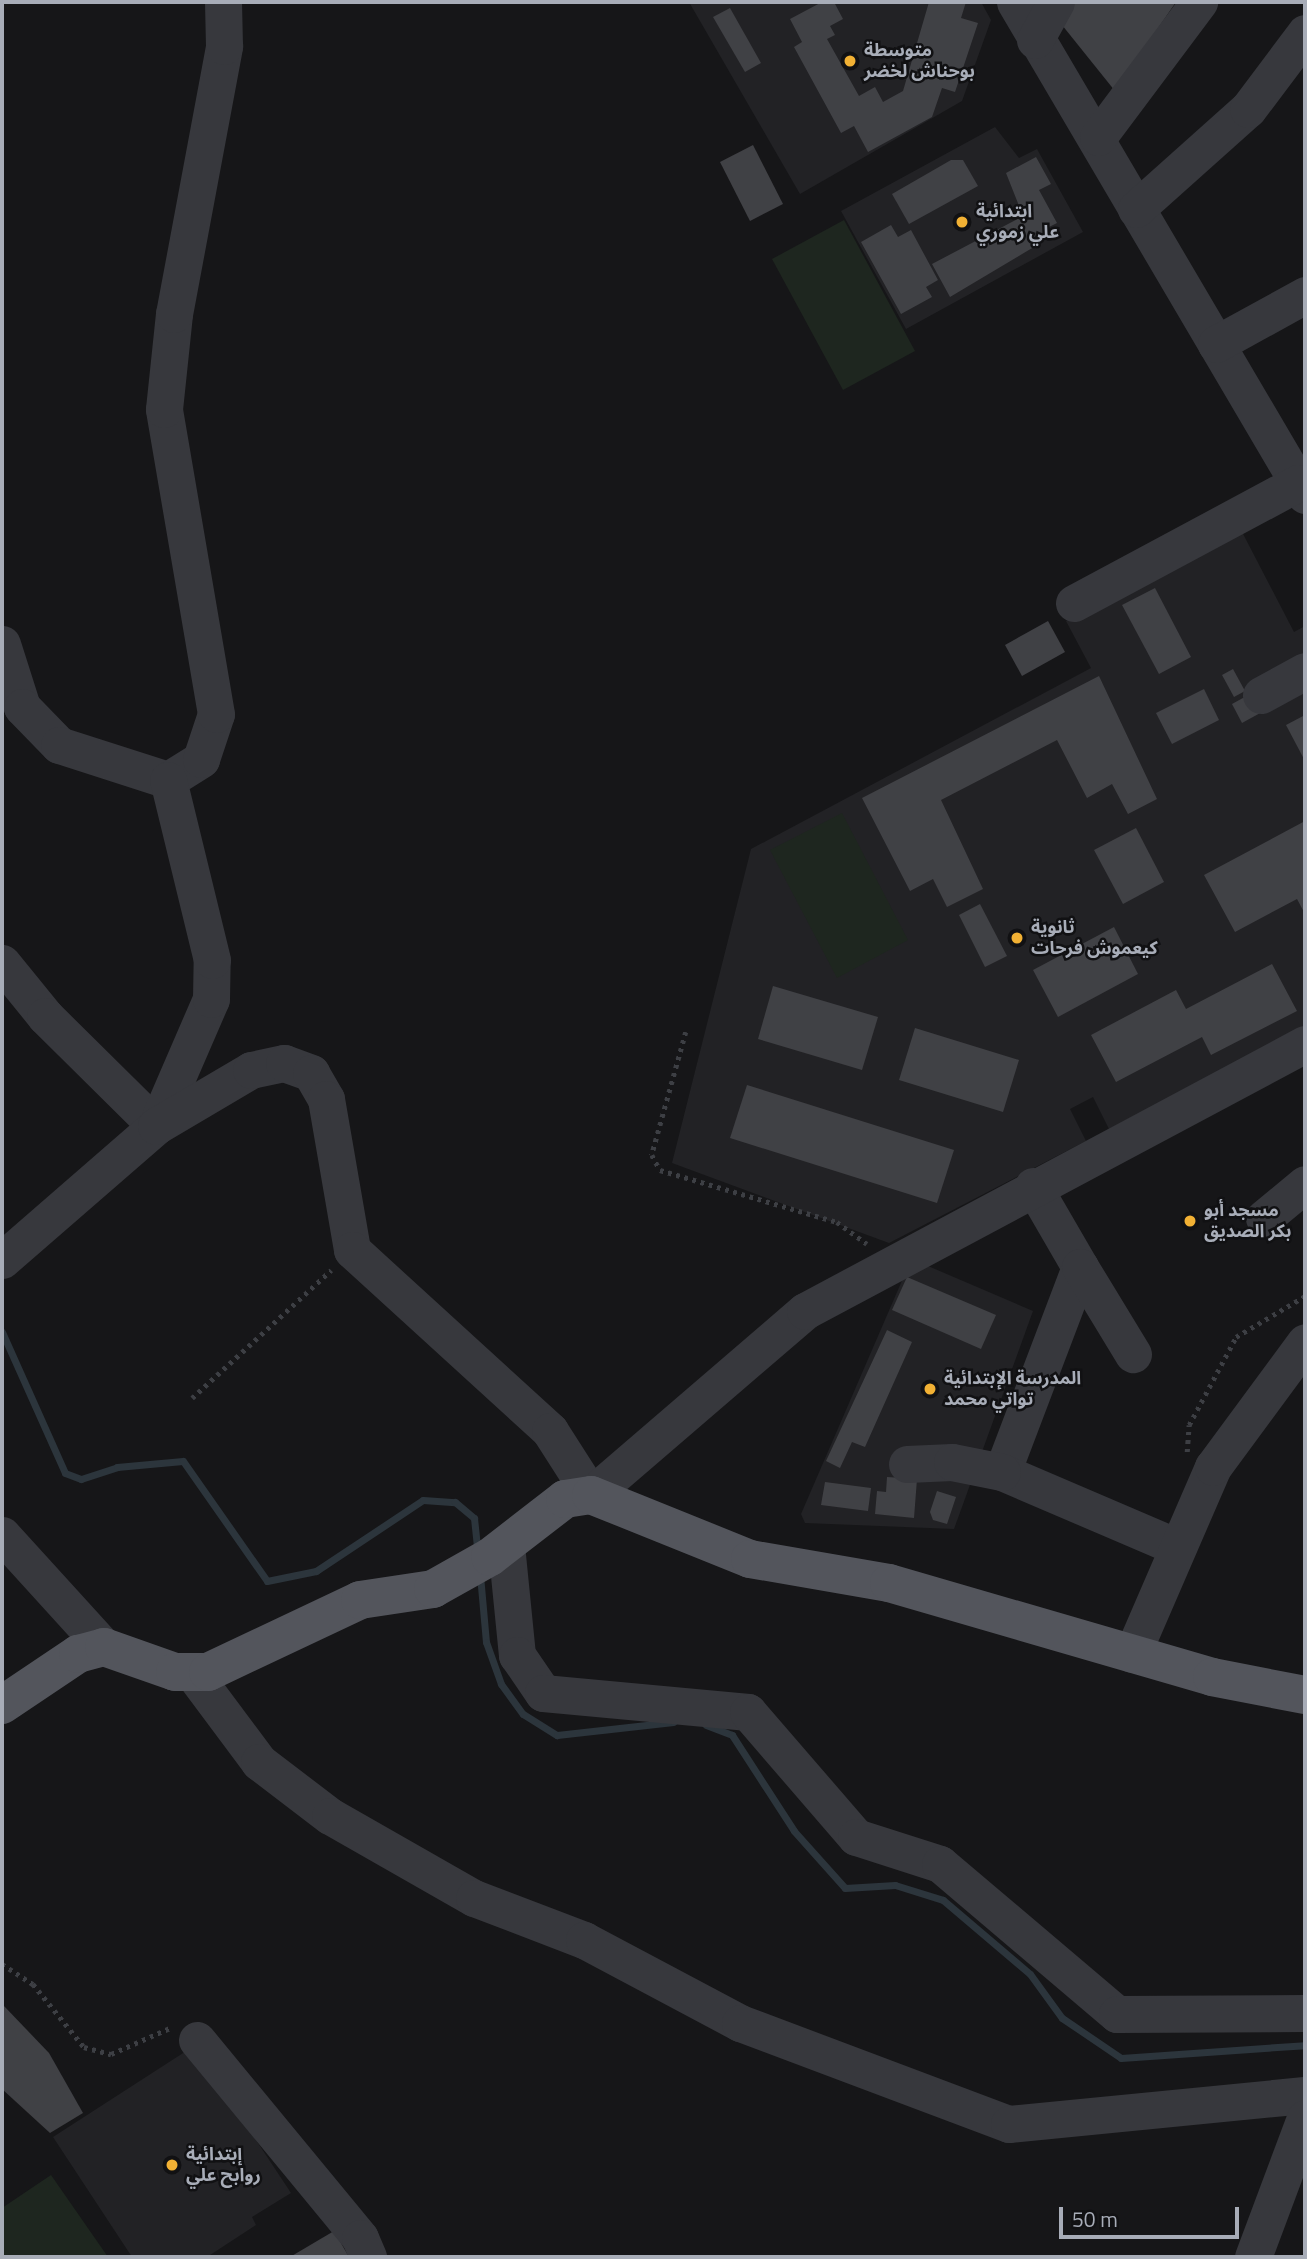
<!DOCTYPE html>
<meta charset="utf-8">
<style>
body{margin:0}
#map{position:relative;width:1307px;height:2259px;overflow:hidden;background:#161618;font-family:"Titillium Web","Noto Sans Arabic",sans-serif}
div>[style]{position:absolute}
.built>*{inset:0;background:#222225}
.green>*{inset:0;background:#1e261f}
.stream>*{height:7px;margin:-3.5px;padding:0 3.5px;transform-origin:3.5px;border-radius:3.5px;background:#2c353c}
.building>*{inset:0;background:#404145}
.path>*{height:4.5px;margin-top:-2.25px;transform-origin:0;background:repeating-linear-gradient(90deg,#3d3f44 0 3.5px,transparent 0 8.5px)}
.minor>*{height:37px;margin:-18.5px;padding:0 18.5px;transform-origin:18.5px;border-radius:18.5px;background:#37383d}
.major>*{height:38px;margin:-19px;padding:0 19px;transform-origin:19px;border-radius:19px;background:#53555c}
.dots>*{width:19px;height:19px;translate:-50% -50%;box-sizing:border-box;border:4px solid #111113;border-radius:50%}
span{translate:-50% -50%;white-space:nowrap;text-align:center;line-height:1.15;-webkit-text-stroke:5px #111113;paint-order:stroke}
.poi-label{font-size:18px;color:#a8adb8;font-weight:700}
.left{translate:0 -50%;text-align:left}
.frame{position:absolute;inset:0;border:4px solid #a8adb8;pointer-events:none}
.scale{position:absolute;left:1059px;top:2207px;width:180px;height:32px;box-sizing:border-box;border:4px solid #a8adb8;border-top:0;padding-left:9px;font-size:21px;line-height:24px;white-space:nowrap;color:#a8adb8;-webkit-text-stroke:5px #111113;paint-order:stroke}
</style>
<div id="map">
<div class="built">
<i style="clip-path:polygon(689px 2px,981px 2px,991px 20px,962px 101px,800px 194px)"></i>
<i style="clip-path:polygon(995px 127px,1019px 158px,1037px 149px,1083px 232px,906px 329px,841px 211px)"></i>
<i style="clip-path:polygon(1240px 528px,1294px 632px,1305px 626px,1305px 1027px,1109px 1129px,1093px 1097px,1070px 1109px,1086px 1141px,889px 1243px,672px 1163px,751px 849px,1091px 668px,1066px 621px)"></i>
<i style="clip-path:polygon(928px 1266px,1033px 1311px,954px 1529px,805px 1523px,801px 1514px,904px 1276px)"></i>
<i style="clip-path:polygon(194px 2046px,291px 2193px,252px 2217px,256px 2225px,207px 2257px,132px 2257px,53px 2137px)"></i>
</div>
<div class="green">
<i style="clip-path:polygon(844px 220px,915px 351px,843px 390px,772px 259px)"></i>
<i style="clip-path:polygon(842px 813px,908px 940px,837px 978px,770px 850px)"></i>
<i style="clip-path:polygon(51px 2175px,108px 2257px,2px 2257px,2px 2208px)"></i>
</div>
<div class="stream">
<i style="left:2px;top:1332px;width:154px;rotate:65.9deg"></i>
<i style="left:65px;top:1473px;width:17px;rotate:21deg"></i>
<i style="left:81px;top:1479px;width:38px;rotate:-18deg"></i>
<i style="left:117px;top:1467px;width:66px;rotate:-5.2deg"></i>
<i style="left:183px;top:1461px;width:146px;rotate:55deg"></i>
<i style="left:267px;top:1581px;width:50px;rotate:-11.5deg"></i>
<i style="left:316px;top:1571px;width:128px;rotate:-33.6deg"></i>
<i style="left:423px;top:1500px;width:32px;rotate:4deg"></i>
<i style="left:455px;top:1502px;width:25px;rotate:40deg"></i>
<i style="left:474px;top:1518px;width:31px;rotate:84deg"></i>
<i style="left:480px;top:1575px;width:67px;rotate:84.9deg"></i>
<i style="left:486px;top:1642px;width:45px;rotate:70.3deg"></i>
<i style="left:501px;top:1684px;width:37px;rotate:54deg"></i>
<i style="left:523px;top:1714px;width:40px;rotate:32deg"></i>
<i style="left:557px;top:1735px;width:117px;rotate:-6.4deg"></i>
<i style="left:706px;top:1725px;width:28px;rotate:21deg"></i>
<i style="left:732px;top:1735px;width:114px;rotate:57.1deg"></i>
<i style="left:794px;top:1831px;width:76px;rotate:48.2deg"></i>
<i style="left:845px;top:1888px;width:50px;rotate:-3.4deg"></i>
<i style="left:895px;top:1885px;width:50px;rotate:17.4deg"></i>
<i style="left:943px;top:1900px;width:114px;rotate:40.4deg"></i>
<i style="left:1030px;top:1974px;width:54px;rotate:54deg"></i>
<i style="left:1062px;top:2018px;width:71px;rotate:34.1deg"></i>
<i style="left:1121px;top:2058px;width:184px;rotate:-4deg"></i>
</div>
<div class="building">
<i style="clip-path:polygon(822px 2px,834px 2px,843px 19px,830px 26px,835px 35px,827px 39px,859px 96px,875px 87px,883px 102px,903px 91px,929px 2px,966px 2px,961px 18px,978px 23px,955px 92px,942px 88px,932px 117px,868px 152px,854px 126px,841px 133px,794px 47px,802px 42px,790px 19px)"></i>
<i style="clip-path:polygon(1069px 2px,1176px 2px,1115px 91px,1058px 20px)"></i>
<i style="clip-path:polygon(730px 8px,761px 63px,745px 72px,713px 17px)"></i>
<i style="clip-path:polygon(753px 145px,783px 204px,750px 221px,720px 162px)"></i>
<i style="clip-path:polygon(1036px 157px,1051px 184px,1039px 190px,1057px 223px,1045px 229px,1049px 238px,950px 297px,932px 264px,1023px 216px,1006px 173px)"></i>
<i style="clip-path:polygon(951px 160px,963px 160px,978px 186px,909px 224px,892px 194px)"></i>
<i style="clip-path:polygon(891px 225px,898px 237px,911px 230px,938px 280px,926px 287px,932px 297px,901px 314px,861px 242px)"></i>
<i style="clip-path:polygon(1155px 588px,1191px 657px,1159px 674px,1122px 605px)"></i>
<i style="clip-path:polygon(1048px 621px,1065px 652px,1022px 676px,1005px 645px)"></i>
<i style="clip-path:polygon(1233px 669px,1245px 691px,1234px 697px,1222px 675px)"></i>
<i style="clip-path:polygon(1099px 676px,1157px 799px,1128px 814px,1112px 784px,1087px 798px,1057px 740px,941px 800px,983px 889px,947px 907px,933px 879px,910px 891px,862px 798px)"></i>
<i style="clip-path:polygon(1204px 689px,1219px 720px,1172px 744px,1156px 713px)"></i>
<i style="clip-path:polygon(1252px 693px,1262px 712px,1242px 723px,1232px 704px)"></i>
<i style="clip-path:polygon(1305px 715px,1305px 761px,1286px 725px)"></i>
<i style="clip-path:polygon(1305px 821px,1305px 914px,1297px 899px,1235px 932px,1204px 875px)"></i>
<i style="clip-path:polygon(1136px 828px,1164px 882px,1123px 904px,1094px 850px)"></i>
<i style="clip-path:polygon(980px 904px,1007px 956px,985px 967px,959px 915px)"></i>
<i style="clip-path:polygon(1114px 927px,1138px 974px,1058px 1017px,1033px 970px)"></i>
<i style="clip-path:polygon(1272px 964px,1297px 1011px,1211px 1055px,1202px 1037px,1116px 1082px,1091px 1035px,1176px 990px,1186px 1009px)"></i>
<i style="clip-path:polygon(773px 986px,878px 1017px,862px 1070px,758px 1039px)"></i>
<i style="clip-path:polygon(915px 1028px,1019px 1060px,1003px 1112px,899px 1080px)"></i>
<i style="clip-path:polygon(747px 1085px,954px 1150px,937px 1203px,730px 1138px)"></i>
<i style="clip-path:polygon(907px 1277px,996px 1315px,981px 1349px,892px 1310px)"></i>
<i style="clip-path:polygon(887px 1330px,912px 1342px,865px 1447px,852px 1442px,840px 1468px,826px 1461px)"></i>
<i style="clip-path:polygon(887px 1477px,917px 1479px,914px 1518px,875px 1514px,877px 1491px,886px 1492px)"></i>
<i style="clip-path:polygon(825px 1482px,871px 1488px,868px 1511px,821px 1505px)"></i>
<i style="clip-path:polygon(937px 1491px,956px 1497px,947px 1524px,933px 1520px,930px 1512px)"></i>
<i style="clip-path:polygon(4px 2006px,49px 2053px,83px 2113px,50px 2133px,2px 2089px)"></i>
<i style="clip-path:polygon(334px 2231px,349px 2257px,290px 2257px)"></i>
</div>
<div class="path">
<i style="left:686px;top:1032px;width:128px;rotate:105.5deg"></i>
<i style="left:652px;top:1155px;width:17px;rotate:62deg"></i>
<i style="left:660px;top:1170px;width:184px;rotate:16.4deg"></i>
<i style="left:837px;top:1222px;width:37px;rotate:36deg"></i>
<i style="left:192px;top:1398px;width:189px;rotate:-42.6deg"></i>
<i style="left:1187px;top:1452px;width:27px;rotate:-86deg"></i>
<i style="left:1189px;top:1425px;width:100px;rotate:-61.9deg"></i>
<i style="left:1236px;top:1337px;width:80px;rotate:-30.7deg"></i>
<i style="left:2px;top:1964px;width:37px;rotate:33deg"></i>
<i style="left:33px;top:1984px;width:81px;rotate:51deg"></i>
<i style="left:84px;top:2047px;width:28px;rotate:15deg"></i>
<i style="left:111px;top:2054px;width:64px;rotate:-23.8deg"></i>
</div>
<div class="minor">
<i style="left:1015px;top:2px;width:572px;rotate:59.53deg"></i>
<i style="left:1035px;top:40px;width:43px;rotate:-61.1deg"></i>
<i style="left:1098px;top:137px;width:169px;rotate:-53.2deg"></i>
<i style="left:1136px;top:209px;width:150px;rotate:-41.8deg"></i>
<i style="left:1248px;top:109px;width:95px;rotate:-53.1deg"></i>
<i style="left:1216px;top:344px;width:102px;rotate:-28.8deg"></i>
<i style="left:1074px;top:603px;width:254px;rotate:-28.2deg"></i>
<i style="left:2px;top:644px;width:66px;rotate:72.4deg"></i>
<i style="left:22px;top:707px;width:53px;rotate:45.8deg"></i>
<i style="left:59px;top:745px;width:114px;rotate:17.8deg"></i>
<i style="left:1261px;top:695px;width:50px;rotate:-28.6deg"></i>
<i style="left:168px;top:780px;width:39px;rotate:-32deg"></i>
<i style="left:201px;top:759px;width:47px;rotate:-71.6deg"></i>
<i style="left:216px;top:714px;width:309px;rotate:-99.7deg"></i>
<i style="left:164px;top:409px;width:96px;rotate:-84deg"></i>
<i style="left:174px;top:314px;width:273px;rotate:-79.4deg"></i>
<i style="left:224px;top:46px;width:44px;rotate:-91.3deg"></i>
<i style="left:2px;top:963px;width:68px;rotate:50.9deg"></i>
<i style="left:45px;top:1016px;width:156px;rotate:44.7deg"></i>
<i style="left:156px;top:1126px;width:138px;rotate:-66.6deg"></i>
<i style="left:211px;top:999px;width:39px;rotate:-89deg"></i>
<i style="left:212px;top:960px;width:185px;rotate:-103.7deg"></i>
<i style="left:1033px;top:1186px;width:94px;rotate:59.9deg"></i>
<i style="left:1080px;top:1267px;width:219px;rotate:110.8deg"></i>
<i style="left:1002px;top:1472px;width:188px;rotate:23.2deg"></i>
<i style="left:1264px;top:1218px;width:53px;rotate:-39.7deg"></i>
<i style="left:2px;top:1260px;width:204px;rotate:-41deg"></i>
<i style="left:156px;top:1126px;width:110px;rotate:-30.5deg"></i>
<i style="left:251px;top:1070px;width:34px;rotate:-12deg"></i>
<i style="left:284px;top:1063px;width:29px;rotate:20deg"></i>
<i style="left:311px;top:1073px;width:30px;rotate:60deg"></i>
<i style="left:326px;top:1099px;width:153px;rotate:80.2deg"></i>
<i style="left:352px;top:1250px;width:268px;rotate:42.4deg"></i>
<i style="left:550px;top:1431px;width:76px;rotate:57.4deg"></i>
<i style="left:591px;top:1495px;width:282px;rotate:-40.7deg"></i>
<i style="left:805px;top:1311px;width:567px;rotate:-28.1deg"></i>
<i style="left:1080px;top:1267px;width:102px;rotate:58.7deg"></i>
<i style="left:907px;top:1464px;width:45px;rotate:-2.5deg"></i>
<i style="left:952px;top:1462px;width:51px;rotate:11.3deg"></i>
<i style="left:2px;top:1535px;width:151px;rotate:47.7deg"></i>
<i style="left:506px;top:1545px;width:111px;rotate:84.3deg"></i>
<i style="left:517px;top:1655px;width:46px;rotate:55.6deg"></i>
<i style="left:543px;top:1693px;width:206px;rotate:5.3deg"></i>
<i style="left:748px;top:1712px;width:165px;rotate:49.2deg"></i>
<i style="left:856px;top:1837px;width:88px;rotate:17.8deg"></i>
<i style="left:940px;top:1864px;width:232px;rotate:40.3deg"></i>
<i style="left:1117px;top:2014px;width:188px;rotate:-0.3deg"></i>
<i style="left:1132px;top:1654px;width:204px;rotate:-66.6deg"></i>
<i style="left:1213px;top:1467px;width:155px;rotate:-53.6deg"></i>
<i style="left:192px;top:1672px;width:112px;rotate:53.3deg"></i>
<i style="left:259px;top:1762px;width:89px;rotate:37.3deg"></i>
<i style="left:330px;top:1816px;width:166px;rotate:29.7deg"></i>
<i style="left:474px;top:1898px;width:118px;rotate:20.9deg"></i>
<i style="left:584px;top:1940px;width:177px;rotate:28deg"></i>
<i style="left:740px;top:2023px;width:287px;rotate:20.6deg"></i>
<i style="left:1009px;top:2124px;width:297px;rotate:-5.6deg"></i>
<i style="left:197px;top:2040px;width:256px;rotate:50.5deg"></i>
<i style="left:360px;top:2238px;width:21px;rotate:67deg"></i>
<i style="left:1253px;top:2257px;width:148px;rotate:-69.5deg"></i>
</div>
<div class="major">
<i style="left:2px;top:1705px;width:92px;rotate:-33.9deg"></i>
<i style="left:78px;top:1654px;width:27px;rotate:-15deg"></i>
<i style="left:104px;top:1647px;width:75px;rotate:19.4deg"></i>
<i style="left:175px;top:1672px;width:33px"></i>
<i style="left:208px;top:1672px;width:168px;rotate:-25.3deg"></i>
<i style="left:360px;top:1600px;width:74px;rotate:-8.6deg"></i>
<i style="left:433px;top:1589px;width:65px;rotate:-29.3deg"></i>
<i style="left:490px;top:1557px;width:95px;rotate:-37.7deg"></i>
<i style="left:565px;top:1499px;width:26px;rotate:-9deg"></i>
<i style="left:591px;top:1495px;width:171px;rotate:21.9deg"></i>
<i style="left:750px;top:1559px;width:141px;rotate:9.8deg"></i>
<i style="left:889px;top:1583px;width:336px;rotate:16.2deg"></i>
<i style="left:1212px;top:1677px;width:95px;rotate:11deg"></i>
</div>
<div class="dots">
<i style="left:850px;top:61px;background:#f2b134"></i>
<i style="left:962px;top:222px;background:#f2b134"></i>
<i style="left:1017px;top:938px;background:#f2b134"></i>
<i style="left:1190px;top:1221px;background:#f2b134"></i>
<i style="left:930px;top:1389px;background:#f2b134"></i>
<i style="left:172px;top:2165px;background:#f2b134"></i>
</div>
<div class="poi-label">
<span class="left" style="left:864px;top:61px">متوسطة<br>بوحناش لخضر</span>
<span class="left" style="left:976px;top:222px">ابتدائية<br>علي زموري</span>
<span class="left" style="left:1031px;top:938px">ثانوية<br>كيعموش فرحات</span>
<span class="left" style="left:1204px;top:1221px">مسجد أبو<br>بكر الصديق</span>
<span class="left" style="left:944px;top:1389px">المدرسة الإبتدائية<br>تواتي محمد</span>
<span class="left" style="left:186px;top:2165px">إبتدائية<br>روابح علي</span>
</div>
<div class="frame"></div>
<div class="scale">50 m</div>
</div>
